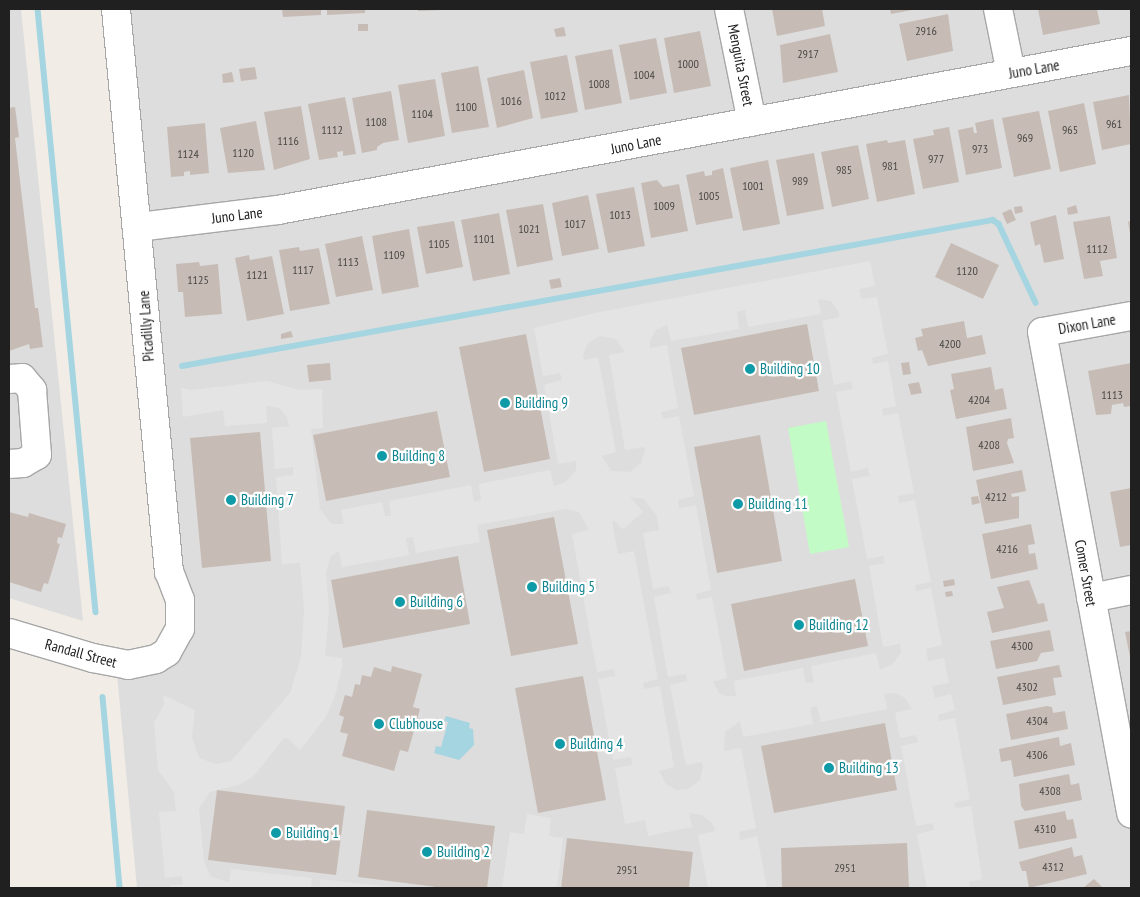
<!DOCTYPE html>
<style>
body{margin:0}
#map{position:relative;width:1140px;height:897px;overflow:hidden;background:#f1ede6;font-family:"PT Sans Narrow",sans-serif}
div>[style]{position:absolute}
.residential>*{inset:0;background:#dedddd}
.park>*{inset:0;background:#c2fbc5}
.parking>*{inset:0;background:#e4e4e4}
.water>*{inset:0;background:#a5d5e0}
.stream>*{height:5.5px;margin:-2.75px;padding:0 2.75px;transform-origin:2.75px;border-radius:2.75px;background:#a5d5e0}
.building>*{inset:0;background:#c6bcb5}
.roads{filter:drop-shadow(1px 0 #a7a7a7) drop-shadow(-1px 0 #a7a7a7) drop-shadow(0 1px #a7a7a7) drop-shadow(0 -1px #a7a7a7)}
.minor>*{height:28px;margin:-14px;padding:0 14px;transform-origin:14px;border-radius:14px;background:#fff}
.dots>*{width:14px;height:14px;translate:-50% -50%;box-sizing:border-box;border:2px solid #fff;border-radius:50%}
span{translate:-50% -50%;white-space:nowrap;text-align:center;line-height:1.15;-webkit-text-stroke:4.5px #fff;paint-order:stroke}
.number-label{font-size:12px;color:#4a4745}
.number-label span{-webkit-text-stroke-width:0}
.street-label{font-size:15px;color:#202020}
.culture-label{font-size:15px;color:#0d838f}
.left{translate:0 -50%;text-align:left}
.frame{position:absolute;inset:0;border:10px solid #202020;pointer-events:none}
</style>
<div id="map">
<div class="residential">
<i style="clip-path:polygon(9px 9px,21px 9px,83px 621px,9px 598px)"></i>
<i style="clip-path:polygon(116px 9px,1131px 9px,1131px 888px,137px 888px,116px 664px,176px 640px)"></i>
</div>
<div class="park">
<i style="clip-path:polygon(826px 421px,849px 547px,810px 554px,788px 428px)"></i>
</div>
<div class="parking">
<i style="clip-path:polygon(evenodd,870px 261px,875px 286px,859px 289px,861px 299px,877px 297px,888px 354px,872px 358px,873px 364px,888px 361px,896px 406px,882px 409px,883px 416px,898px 413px,914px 493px,898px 496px,899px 503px,915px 500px,931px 582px,915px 585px,916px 591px,931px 588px,942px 645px,926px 649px,928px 661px,944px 658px,949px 683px,932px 686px,935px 698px,951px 694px,955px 710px,938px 715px,939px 721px,955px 718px,970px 799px,954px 803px,956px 808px,971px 806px,982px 879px,969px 882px,970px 888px,927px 888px,917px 834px,934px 830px,933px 823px,916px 826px,901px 746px,918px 742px,916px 735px,900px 738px,895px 713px,912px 709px,905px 698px,896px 693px,884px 694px,887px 709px,821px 722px,817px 706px,810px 708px,813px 724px,743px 737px,740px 721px,725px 732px,724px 751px,741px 748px,756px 828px,739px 832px,740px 840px,757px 836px,767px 888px,708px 888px,698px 835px,715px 831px,712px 823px,702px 815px,689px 813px,692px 827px,648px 836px,645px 820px,625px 824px,615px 768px,632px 765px,631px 757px,613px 760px,598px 679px,615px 676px,614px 669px,597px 672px,582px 591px,599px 589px,598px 581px,581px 584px,572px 534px,589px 530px,579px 512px,566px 509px,477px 525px,480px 542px,416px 553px,413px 537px,406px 538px,409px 555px,342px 567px,339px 551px,331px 556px,326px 572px,329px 610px,325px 656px,342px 658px,342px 667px,336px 693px,326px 717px,300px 750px,289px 739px,284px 738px,253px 777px,238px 785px,210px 792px,199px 808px,204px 862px,211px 877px,229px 882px,231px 869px,312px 878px,311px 888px,170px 888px,170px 885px,183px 885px,182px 876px,165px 878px,159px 812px,176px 811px,174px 792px,158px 770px,154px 723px,164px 704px,163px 695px,195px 710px,192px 737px,199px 758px,216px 764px,231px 761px,290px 693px,301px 657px,304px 610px,300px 563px,282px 564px,276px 477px,293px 475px,293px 467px,275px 469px,272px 428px,289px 426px,287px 417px,279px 408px,266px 406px,267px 423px,225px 426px,223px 410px,183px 417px,181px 388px,192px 390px,267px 381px,299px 390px,322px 389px,323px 428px,311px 429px,320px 509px,331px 524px,344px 524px,341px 510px,382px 502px,385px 516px,391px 516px,389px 501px,471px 485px,474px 502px,481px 500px,479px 484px,550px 470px,554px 486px,566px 482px,576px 470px,576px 461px,558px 464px,544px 385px,562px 380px,560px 373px,543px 376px,534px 328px,595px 313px,870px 261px,818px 299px,831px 301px,839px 313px,839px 317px,822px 321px,834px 385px,851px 381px,853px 389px,836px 392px,851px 472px,868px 468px,869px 476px,852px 479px,867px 559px,883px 556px,885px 563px,869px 566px,883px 647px,900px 644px,901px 652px,893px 664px,880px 670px,876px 653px,811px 666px,814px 682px,806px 683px,803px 668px,734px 681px,736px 696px,726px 696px,719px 693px,713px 682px,727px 678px,712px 597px,697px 600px,696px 594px,711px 590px,696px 505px,679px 508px,678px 500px,694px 496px,679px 416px,663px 419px,661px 412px,678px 408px,667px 345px,650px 348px,650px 340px,656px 330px,667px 325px,671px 341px,739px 329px,737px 312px,745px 310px,748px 327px,821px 314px,818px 299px,870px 261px,600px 336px,616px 339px,625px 352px,609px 355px,625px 450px,644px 447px,645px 450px,641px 463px,630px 472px,611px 471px,602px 456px,616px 452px,598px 357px,584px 360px,583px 355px,588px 343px,600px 336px,870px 261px,630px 497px,644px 499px,657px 516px,659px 530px,643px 533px,653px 589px,669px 586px,671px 593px,654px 597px,668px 677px,686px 674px,687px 681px,670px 685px,686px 765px,702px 762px,703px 767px,700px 780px,688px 789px,677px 790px,666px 784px,659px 771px,674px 767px,660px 686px,644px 689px,643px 683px,658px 679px,634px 551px,618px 554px,612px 522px,614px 520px,623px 529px,643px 512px,630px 497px)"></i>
<i style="clip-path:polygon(527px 814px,551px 818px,549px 836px,563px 838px,557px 888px,502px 888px,510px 832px,524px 834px)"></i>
<i style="clip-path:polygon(321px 879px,399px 888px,319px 888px)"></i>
</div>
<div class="water">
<i style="clip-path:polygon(446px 716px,470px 723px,469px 728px,473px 729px,474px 745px,459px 760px,434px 753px,436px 746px,441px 747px,448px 722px,444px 721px)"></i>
</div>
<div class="stream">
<i style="left:38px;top:9px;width:606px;rotate:84.51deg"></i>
<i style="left:182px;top:366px;width:824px;rotate:-10.21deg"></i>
<i style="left:993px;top:220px;width:7px;rotate:34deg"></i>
<i style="left:999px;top:224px;width:87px;rotate:64.9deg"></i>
<i style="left:103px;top:697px;width:192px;rotate:84.9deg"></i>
</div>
<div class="building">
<i style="clip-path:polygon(282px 9px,321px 9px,321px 15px,283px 17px)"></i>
<i style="clip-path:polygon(327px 9px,365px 9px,365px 13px,327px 15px)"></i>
<i style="clip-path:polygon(418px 9px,443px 9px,443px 10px,418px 11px)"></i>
<i style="clip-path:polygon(772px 9px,822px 9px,825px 26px,777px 36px)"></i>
<i style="clip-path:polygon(890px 9px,912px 9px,912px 10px,891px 14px)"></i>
<i style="clip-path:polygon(1038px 9px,1097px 9px,1100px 24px,1043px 35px)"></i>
<i style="clip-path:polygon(948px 14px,953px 51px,907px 61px,899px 24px)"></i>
<i style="clip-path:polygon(358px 24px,368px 24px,368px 31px,358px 31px)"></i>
<i style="clip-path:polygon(564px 27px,566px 36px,556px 37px,554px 29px)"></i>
<i style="clip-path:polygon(700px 31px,711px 86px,674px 93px,664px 38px)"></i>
<i style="clip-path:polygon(830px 34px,838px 72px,783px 83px,780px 45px)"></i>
<i style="clip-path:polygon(656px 38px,667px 93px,630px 100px,619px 45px)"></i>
<i style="clip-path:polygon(612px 49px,622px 103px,585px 110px,575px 56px)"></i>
<i style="clip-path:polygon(567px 55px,578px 112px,541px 119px,530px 62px)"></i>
<i style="clip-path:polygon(478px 66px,489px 127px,452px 133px,441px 73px)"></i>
<i style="clip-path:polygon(255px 67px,257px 79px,241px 81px,239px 69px)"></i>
<i style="clip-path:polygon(524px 70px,533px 118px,497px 128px,487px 78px)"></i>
<i style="clip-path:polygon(232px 72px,234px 82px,223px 83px,222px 74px)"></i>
<i style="clip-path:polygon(435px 79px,445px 136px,408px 143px,398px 85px)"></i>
<i style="clip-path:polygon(391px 91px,399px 140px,383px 143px,377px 147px,377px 150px,362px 153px,352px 98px)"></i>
<i style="clip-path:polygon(1129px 95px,1131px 144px,1102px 150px,1093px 102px)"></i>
<i style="clip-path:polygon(345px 97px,356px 154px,343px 156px,343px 151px,337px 152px,338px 157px,319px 160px,308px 104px)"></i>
<i style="clip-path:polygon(1084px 103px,1096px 164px,1060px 172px,1048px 111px)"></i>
<i style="clip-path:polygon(301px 106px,310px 159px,274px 170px,264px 112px)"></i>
<i style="clip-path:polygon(15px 107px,19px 137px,15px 138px,35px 308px,38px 308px,43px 347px,30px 349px,29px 344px,9px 351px,9px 108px)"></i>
<i style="clip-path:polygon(1039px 111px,1051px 169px,1014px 177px,1002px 118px)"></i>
<i style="clip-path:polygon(993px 119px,1002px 168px,966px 175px,958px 130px,973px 127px,974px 133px,977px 133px,975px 123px)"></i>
<i style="clip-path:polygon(256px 121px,265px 170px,228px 173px,220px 128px)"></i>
<i style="clip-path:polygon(205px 123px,209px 173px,190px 175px,190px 171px,184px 172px,184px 176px,171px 177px,167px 127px)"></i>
<i style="clip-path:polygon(949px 127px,959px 182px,923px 189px,913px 139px,934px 135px,933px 130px)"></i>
<i style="clip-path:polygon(887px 140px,888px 143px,905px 140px,915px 194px,877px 202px,866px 144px)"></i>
<i style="clip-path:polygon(858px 145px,869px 199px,832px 207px,821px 152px)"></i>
<i style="clip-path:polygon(814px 153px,824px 209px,787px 216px,776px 160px)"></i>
<i style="clip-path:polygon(768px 160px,780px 224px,743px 231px,730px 168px)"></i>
<i style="clip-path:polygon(723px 168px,733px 218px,696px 225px,686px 175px,704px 171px,705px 176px,712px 175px,712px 171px)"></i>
<i style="clip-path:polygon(657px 180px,663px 187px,679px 184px,688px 231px,651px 238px,641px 183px)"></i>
<i style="clip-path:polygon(634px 187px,645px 246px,608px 253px,596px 194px)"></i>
<i style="clip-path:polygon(588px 195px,599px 249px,562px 256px,552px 203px)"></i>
<i style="clip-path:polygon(543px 204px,553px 260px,517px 267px,506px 210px)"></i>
<i style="clip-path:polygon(1076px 205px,1078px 213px,1068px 215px,1067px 208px)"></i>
<i style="clip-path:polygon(1022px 206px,1023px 212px,1015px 214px,1014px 207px)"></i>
<i style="clip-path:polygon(1011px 209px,1016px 220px,1007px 224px,1002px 213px)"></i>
<i style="clip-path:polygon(499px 213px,510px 274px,473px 281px,461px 220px)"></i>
<i style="clip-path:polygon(1056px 215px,1064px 259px,1044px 263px,1040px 244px,1035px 246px,1030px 222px)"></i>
<i style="clip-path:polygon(1110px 216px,1117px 258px,1100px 261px,1103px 276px,1084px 279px,1073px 222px)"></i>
<i style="clip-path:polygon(454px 221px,463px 267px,426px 274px,417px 227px)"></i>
<i style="clip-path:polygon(1131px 221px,1131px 233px,1130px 233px,1128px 222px)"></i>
<i style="clip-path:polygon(409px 229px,419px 287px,382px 294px,372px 236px)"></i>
<i style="clip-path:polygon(362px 236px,373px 290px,336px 297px,325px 244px)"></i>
<i style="clip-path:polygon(951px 243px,999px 265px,983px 299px,935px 277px)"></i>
<i style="clip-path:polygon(299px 247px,300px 251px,319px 248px,330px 304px,290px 311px,279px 250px)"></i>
<i style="clip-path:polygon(249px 255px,250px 260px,272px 256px,284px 314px,247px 321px,235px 258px)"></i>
<i style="clip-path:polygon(199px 262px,200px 266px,218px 264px,222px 314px,185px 317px,183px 292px,178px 292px,176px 264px)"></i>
<i style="clip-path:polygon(560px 278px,562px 287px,551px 289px,549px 280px)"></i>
<i style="clip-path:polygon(964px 321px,967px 338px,982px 335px,986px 354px,928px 366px,922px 350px,918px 351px,915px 338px,923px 336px,921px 329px)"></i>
<i style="clip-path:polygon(807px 324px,819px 391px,694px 415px,681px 348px)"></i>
<i style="clip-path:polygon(291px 331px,293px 337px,281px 339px,281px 334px)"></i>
<i style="clip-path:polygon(526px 334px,550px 459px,484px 472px,459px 347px)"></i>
<i style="clip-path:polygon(909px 362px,911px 374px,903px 375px,901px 363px)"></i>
<i style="clip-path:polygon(330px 363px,331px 380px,309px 382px,307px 365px)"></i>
<i style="clip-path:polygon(1131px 363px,1131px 406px,1124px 407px,1123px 403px,1112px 405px,1111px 414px,1096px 415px,1088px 371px)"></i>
<i style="clip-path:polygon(991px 367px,995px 390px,1003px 388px,1007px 409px,956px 419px,950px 390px,954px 389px,951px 374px)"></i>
<i style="clip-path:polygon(919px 382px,922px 393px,911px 395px,908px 384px)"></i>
<i style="clip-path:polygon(437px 411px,450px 477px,326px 501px,313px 435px)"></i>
<i style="clip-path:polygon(1011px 418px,1014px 438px,1008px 439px,1007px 443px,1014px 463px,973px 471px,966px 427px)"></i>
<i style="clip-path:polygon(260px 432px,271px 561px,202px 568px,190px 438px)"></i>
<i style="clip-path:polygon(760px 435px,782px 561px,717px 573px,694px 447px)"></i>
<i style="clip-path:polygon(1022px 470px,1026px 491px,1011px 494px,1012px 497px,1019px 496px,1019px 518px,985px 524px,976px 480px)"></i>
<i style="clip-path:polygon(1131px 488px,1131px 545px,1120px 547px,1110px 492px)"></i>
<i style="clip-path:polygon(978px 496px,980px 503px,972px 505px,971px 497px)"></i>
<i style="clip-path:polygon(9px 512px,28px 517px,29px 513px,66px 524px,62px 538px,58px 537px,57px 543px,60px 544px,48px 584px,44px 583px,41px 592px,9px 582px)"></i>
<i style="clip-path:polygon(554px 517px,578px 644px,511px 656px,487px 530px)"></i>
<i style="clip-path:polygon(1031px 524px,1035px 544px,1028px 545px,1029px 554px,1035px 553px,1038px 569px,991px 579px,982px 534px)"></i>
<i style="clip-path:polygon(458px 556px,470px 624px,343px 648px,331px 580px)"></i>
<i style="clip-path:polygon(855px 579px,868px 646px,744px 671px,731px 604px)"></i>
<i style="clip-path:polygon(954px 579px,955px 585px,944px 587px,943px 581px)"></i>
<i style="clip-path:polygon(1029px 580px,1038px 604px,1044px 603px,1048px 621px,992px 633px,987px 612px,1004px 608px,997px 587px)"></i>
<i style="clip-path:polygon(952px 591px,953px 596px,946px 597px,945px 592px)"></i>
<i style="clip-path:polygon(1050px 630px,1054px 651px,1041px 653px,1037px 661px,996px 669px,990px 641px)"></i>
<i style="clip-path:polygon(1131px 631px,1131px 657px,1130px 657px,1125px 632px)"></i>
<i style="clip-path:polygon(1059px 665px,1062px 677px,1053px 678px,1056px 695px,1003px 705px,997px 677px)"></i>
<i style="clip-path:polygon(392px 666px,422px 674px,413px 707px,420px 709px,408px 752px,400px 750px,394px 771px,342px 756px,348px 734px,340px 732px,344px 717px,339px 715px,345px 695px,352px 697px,355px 684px,360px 685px,362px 675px,371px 677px,374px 667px,391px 672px)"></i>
<i style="clip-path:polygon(583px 676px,606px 800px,538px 813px,515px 688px)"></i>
<i style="clip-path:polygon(1047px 706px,1052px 707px,1053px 713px,1065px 711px,1068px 729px,1011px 740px,1006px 714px)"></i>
<i style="clip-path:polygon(885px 723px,897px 790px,774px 813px,761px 746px)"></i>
<i style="clip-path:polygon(1059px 737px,1060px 746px,1071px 743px,1075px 765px,1014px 777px,1011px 760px,1001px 762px,999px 749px)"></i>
<i style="clip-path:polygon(1069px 774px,1071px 785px,1079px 783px,1082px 800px,1025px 811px,1021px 806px,1019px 784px)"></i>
<i style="clip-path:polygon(217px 790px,345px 806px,336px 875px,208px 860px)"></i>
<i style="clip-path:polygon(367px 810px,495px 826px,487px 888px,444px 888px,358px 877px)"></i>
<i style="clip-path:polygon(1065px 811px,1067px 820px,1073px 819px,1077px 838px,1019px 849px,1014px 821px)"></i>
<i style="clip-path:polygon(567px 838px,693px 852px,689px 888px,561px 888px)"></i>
<i style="clip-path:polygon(907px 843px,909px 888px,782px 888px,781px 848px)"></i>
<i style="clip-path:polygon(1072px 847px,1074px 857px,1082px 855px,1087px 874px,1029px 888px,1026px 871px,1022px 871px,1019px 862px)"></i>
<i style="clip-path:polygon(1094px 879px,1103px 888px,1083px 888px)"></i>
</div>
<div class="roads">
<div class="minor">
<i style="left:729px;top:9px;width:115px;rotate:78.5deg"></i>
<i style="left:998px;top:9px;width:65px;rotate:78.5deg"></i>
<i style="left:139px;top:227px;width:140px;rotate:-7deg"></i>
<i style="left:278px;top:210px;width:868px;rotate:-10.56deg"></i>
<i style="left:1131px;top:316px;width:90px;rotate:169.8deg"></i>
<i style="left:1042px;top:332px;width:490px;rotate:79.5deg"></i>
<i style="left:9px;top:379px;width:13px;rotate:-4deg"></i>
<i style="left:22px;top:378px;width:16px;rotate:50deg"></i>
<i style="left:32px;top:390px;width:65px;rotate:85.6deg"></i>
<i style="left:37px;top:455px;width:16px;rotate:150deg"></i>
<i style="left:23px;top:463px;width:14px;rotate:176deg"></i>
<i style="left:1091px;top:598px;width:41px;rotate:-11.3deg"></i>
<i style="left:9px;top:633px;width:88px;rotate:16.6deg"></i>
<i style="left:93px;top:658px;width:36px;rotate:11deg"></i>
<i style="left:128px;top:665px;width:29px;rotate:-12deg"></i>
<i style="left:156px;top:659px;width:13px;rotate:-32deg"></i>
<i style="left:167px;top:652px;width:26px;rotate:-61deg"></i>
<i style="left:180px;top:629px;width:29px;rotate:-90deg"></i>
<i style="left:180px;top:600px;width:30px;rotate:-111deg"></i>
<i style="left:169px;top:572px;width:565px;rotate:-95.38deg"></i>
</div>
</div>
<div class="dots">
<i style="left:750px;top:369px;background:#0f9aa8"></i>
<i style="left:505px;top:403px;background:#0f9aa8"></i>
<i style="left:382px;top:456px;background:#0f9aa8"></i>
<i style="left:231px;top:500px;background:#0f9aa8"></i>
<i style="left:738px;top:504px;background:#0f9aa8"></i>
<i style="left:532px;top:587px;background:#0f9aa8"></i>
<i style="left:400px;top:602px;background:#0f9aa8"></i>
<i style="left:799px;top:625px;background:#0f9aa8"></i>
<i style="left:379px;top:724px;background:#0f9aa8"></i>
<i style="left:560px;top:744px;background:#0f9aa8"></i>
<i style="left:829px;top:768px;background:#0f9aa8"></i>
<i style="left:276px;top:833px;background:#0f9aa8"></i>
<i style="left:427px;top:852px;background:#0f9aa8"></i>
</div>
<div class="number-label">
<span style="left:926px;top:31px">2916</span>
<span style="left:808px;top:54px">2917</span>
<span style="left:688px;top:64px">1000</span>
<span style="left:644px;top:75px">1004</span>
<span style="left:599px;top:84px">1008</span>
<span style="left:555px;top:96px">1012</span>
<span style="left:511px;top:101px">1016</span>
<span style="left:466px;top:107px">1100</span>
<span style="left:422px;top:114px">1104</span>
<span style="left:376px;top:122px">1108</span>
<span style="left:1114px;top:124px">961</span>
<span style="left:332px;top:130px">1112</span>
<span style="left:1070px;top:130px">965</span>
<span style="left:1025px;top:138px">969</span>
<span style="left:288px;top:141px">1116</span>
<span style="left:980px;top:149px">973</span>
<span style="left:243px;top:153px">1120</span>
<span style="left:188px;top:154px">1124</span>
<span style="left:936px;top:159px">977</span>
<span style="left:890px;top:166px">981</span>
<span style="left:844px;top:170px">985</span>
<span style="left:800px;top:181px">989</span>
<span style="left:753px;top:186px">1001</span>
<span style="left:709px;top:196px">1005</span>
<span style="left:664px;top:206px">1009</span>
<span style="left:620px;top:215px">1013</span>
<span style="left:575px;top:224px">1017</span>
<span style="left:529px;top:229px">1021</span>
<span style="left:484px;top:239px">1101</span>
<span style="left:439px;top:244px">1105</span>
<span style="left:1097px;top:249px">1112</span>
<span style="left:394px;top:255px">1109</span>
<span style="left:348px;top:262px">1113</span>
<span style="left:303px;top:270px">1117</span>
<span style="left:967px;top:271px">1120</span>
<span style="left:257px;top:275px">1121</span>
<span style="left:198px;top:280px">1125</span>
<span style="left:950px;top:344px">4200</span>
<span style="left:1112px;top:395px">1113</span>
<span style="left:979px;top:400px">4204</span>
<span style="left:989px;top:445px">4208</span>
<span style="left:996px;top:497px">4212</span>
<span style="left:1007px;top:549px">4216</span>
<span style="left:1022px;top:646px">4300</span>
<span style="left:1027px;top:687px">4302</span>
<span style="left:1037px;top:721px">4304</span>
<span style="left:1037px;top:755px">4306</span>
<span style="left:1050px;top:791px">4308</span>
<span style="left:1045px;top:829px">4310</span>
<span style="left:1053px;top:867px">4312</span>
<span style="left:845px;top:868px">2951</span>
<span style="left:627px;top:870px">2951</span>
</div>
<div class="street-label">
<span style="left:741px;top:65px;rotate:79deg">Menguita Street</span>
<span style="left:1034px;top:69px;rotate:-10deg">Juno Lane</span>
<span style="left:636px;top:144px;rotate:-11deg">Juno Lane</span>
<span style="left:237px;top:215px;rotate:-7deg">Juno Lane</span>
<span style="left:1087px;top:324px;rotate:-10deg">Dixon Lane</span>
<span style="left:146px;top:326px;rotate:-94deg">Picadilly Lane</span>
<span style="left:1086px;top:573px;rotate:80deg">Comer Street</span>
<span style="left:81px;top:653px;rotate:15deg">Randall Street</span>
</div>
<div class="culture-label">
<span class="left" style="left:760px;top:369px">Building 10</span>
<span class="left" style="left:515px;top:403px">Building 9</span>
<span class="left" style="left:392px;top:456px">Building 8</span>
<span class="left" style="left:241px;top:500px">Building 7</span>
<span class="left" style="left:748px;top:504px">Building 11</span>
<span class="left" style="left:542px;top:587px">Building 5</span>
<span class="left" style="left:410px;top:602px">Building 6</span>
<span class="left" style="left:809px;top:625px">Building 12</span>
<span class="left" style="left:389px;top:724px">Clubhouse</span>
<span class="left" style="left:570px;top:744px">Building 4</span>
<span class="left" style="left:839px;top:768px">Building 13</span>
<span class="left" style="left:286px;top:833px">Building 1</span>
<span class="left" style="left:437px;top:852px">Building 2</span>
</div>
<div class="frame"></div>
</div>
